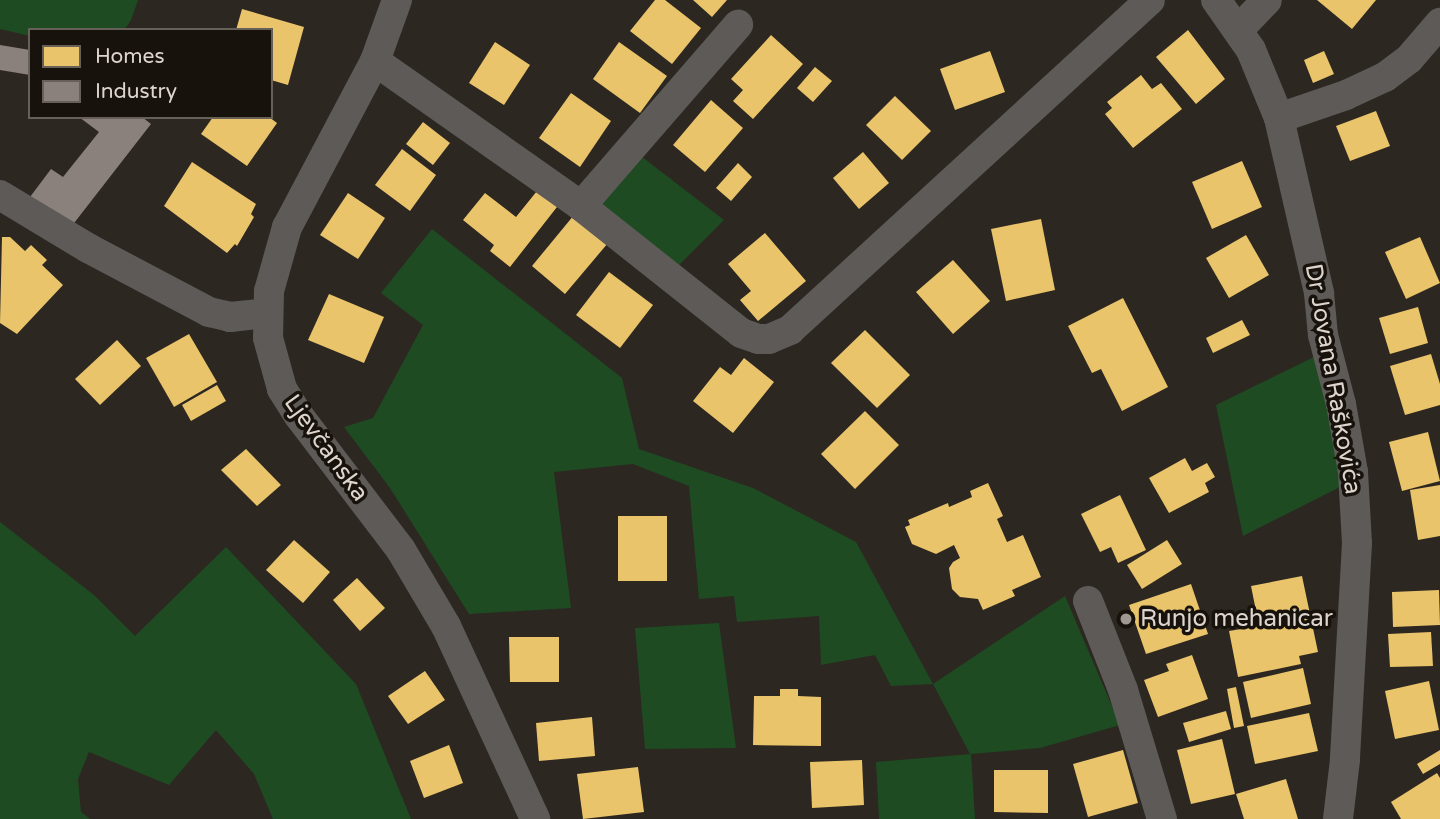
<!DOCTYPE html>
<html>
<head>
<meta charset="utf-8">
<style>
  body { margin:0 }
  #map { position:relative; width:1440px; height:819px; overflow:hidden; background:#2d2721; font-family:"Varela Round",sans-serif }
  div>[style] { position:absolute }
  [style*='--x'] { left:calc(var(--x)*1px); top:calc(var(--y)*1px); width:calc(var(--w)*1px); rotate:calc(var(--a)*1deg) }
  .green>* { inset:0; background:#1e4b22 }
  .homes>* { inset:0; background:#e9c46a }
  .industry>* { inset:0; background:#8a817c }
  .minor>* { height:30px; margin:-15px; padding:0 15px; transform-origin:15px; border-radius:15px; background:#5d5a57 }
  .dots>* { width:19px; height:19px; translate:-50% -50%; box-sizing:border-box; border:4px solid #17120c; border-radius:50% }
  span { translate:-50% -50%; white-space:nowrap; text-align:center; line-height:1.15; -webkit-text-stroke:7px #17120c; paint-order:stroke }
  .street-label { font-size:24px; color:#ddd5cd }
  .poi-label { font-size:24px; color:#ddd5cd }
  .left { translate:0 -50%; text-align:left }
  .legend { position:absolute; left:28px; top:28px; width:245px; height:91px; box-sizing:border-box; background:#17120c; border:2px solid #666059; margin:0; padding:9px 12px; list-style:none; font-size:21px; color:#ddd5cd }
  .legend li { display:flex; align-items:center; gap:14px; height:35px }
  .legend b { width:35px; border:2px solid #666059 }
</style>
</head>
<body>
<div id="map">
  <div class="green">
    <div style="clip-path:polygon(0 0,138px 0,131px 20px,124px 30px,30px 30px,30px 36px,0 29px)"></div>
    <div style="clip-path:polygon(637px 153px,724px 220px,677px 267px,598px 208px)"></div>
    <div style="clip-path:polygon(432px 229px,622px 378px,639px 449px,753px 488px,856px 542px,933px 684px,1065px 596px,1120px 725px,1040px 748px,971px 754px,975px 819px,879px 819px,876px 762px,970px 754px,933px 684px,891px 686px,875px 655px,821px 665px,819px 616px,737px 622px,734px 596px,699px 599px,689px 486px,633px 464px,554px 472px,571px 608px,469px 614px,390px 488px,344px 427px,373px 418px,423px 325px,381px 293px)"></div>
    <div style="clip-path:polygon(1318px 355px,1344px 485px,1243px 536px,1216px 405px)"></div>
    <div style="clip-path:polygon(0 522px,94px 595px,135px 636px,226px 547px,356px 684px,411px 819px,273px 819px,254px 774px,216px 730px,169px 785px,89px 752px,78px 779px,81px 812px,90px 819px,0 819px)"></div>
    <div style="clip-path:polygon(719px 623px,736px 748px,645px 749px,635px 628px)"></div>
  </div>
  <div class="homes">
    <div style="clip-path:polygon(655px 0,665px 0,701px 28px,672px 64px,630px 31px)"></div>
    <div style="clip-path:polygon(693px 0,727px 0,712px 17px)"></div>
    <div style="clip-path:polygon(1317px 0,1376px 0,1352px 29px)"></div>
    <div style="clip-path:polygon(242px 9px,304px 27px,288px 85px,271px 80px,271px 30px,236px 30px)"></div>
    <div style="clip-path:polygon(1188px 30px,1225px 79px,1196px 104px,1156px 57px)"></div>
    <div style="clip-path:polygon(771px 35px,803px 64px,753px 119px,733px 101px,743px 90px,731px 79px)"></div>
    <div style="clip-path:polygon(495px 42px,530px 65px,504px 105px,469px 83px)"></div>
    <div style="clip-path:polygon(619px 42px,667px 76px,640px 113px,593px 79px)"></div>
    <div style="clip-path:polygon(990px 51px,1005px 92px,955px 110px,940px 69px)"></div>
    <div style="clip-path:polygon(1324px 51px,1334px 74px,1313px 83px,1304px 60px)"></div>
    <div style="clip-path:polygon(815px 67px,832px 81px,813px 102px,797px 88px)"></div>
    <div style="clip-path:polygon(1141px 75px,1152px 89px,1161px 83px,1182px 109px,1133px 148px,1105px 114px,1112px 108px,1107px 102px)"></div>
    <div style="clip-path:polygon(571px 93px,611px 121px,580px 167px,539px 138px)"></div>
    <div style="clip-path:polygon(895px 96px,931px 131px,902px 160px,866px 125px)"></div>
    <div style="clip-path:polygon(711px 100px,743px 128px,705px 172px,673px 145px)"></div>
    <div style="clip-path:polygon(1376px 111px,1390px 146px,1350px 161px,1336px 126px)"></div>
    <div style="clip-path:polygon(213px 117px,269px 117px,277px 123px,247px 166px,201px 134px)"></div>
    <div style="clip-path:polygon(423px 122px,450px 143px,433px 165px,406px 144px)"></div>
    <div style="clip-path:polygon(402px 149px,436px 175px,410px 211px,375px 185px)"></div>
    <div style="clip-path:polygon(863px 152px,889px 183px,859px 209px,833px 178px)"></div>
    <div style="clip-path:polygon(1242px 161px,1262px 207px,1212px 229px,1192px 182px)"></div>
    <div style="clip-path:polygon(192px 162px,256px 204px,251px 214px,254px 217px,237px 246px,235px 244px,227px 253px,164px 206px)"></div>
    <div style="clip-path:polygon(738px 163px,752px 177px,731px 201px,716px 188px)"></div>
    <div style="clip-path:polygon(537px 191px,557px 207px,510px 267px,490px 251px,494px 245px,463px 220px,485px 193px,516px 217px)"></div>
    <div style="clip-path:polygon(348px 193px,385px 218px,358px 259px,320px 235px)"></div>
    <div style="clip-path:polygon(574px 215px,608px 243px,565px 294px,532px 266px)"></div>
    <div style="clip-path:polygon(1041px 219px,1055px 290px,1006px 301px,991px 229px)"></div>
    <div style="clip-path:polygon(765px 233px,806px 281px,758px 321px,740px 300px,751px 291px,728px 264px)"></div>
    <div style="clip-path:polygon(1246px 235px,1269px 275px,1229px 298px,1206px 258px)"></div>
    <div style="clip-path:polygon(2px 237px,10px 237px,25px 251px,31px 245px,47px 260px,42px 265px,63px 285px,17px 334px,0 323px)"></div>
    <div style="clip-path:polygon(1420px 237px,1440px 283px,1406px 299px,1385px 252px)"></div>
    <div style="clip-path:polygon(953px 260px,990px 301px,953px 334px,916px 292px)"></div>
    <div style="clip-path:polygon(609px 272px,653px 305px,620px 348px,576px 315px)"></div>
    <div style="clip-path:polygon(329px 294px,384px 317px,364px 363px,308px 340px)"></div>
    <div style="clip-path:polygon(1123px 298px,1168px 387px,1122px 411px,1101px 369px,1092px 373px,1068px 326px)"></div>
    <div style="clip-path:polygon(1418px 307px,1428px 343px,1390px 354px,1379px 318px)"></div>
    <div style="clip-path:polygon(1242px 320px,1250px 335px,1213px 353px,1206px 338px)"></div>
    <div style="clip-path:polygon(865px 330px,910px 375px,877px 408px,831px 363px)"></div>
    <div style="clip-path:polygon(189px 334px,217px 382px,174px 407px,146px 358px)"></div>
    <div style="clip-path:polygon(117px 340px,141px 366px,100px 405px,75px 379px)"></div>
    <div style="clip-path:polygon(1431px 354px,1440px 384px,1440px 405px,1405px 415px,1390px 366px)"></div>
    <div style="clip-path:polygon(744px 358px,774px 382px,733px 433px,693px 401px,720px 367px,731px 375px)"></div>
    <div style="clip-path:polygon(217px 385px,226px 401px,191px 421px,182px 405px)"></div>
    <div style="clip-path:polygon(865px 411px,899px 445px,855px 489px,821px 454px)"></div>
    <div style="clip-path:polygon(1428px 432px,1440px 481px,1402px 491px,1389px 442px)"></div>
    <div style="clip-path:polygon(246px 449px,281px 485px,257px 506px,221px 470px)"></div>
    <div style="clip-path:polygon(1185px 458px,1192px 471px,1207px 463px,1215px 477px,1205px 483px,1209px 492px,1169px 513px,1149px 478px)"></div>
    <div style="clip-path:polygon(988px 483px,1003px 516px,997px 519px,1007px 542px,1023px 535px,1041px 577px,1012px 590px,1015px 596px,983px 610px,978px 599px,960px 597px,952px 589px,949px 568px,953px 562px,960px 558px,954px 545px,936px 554px,912px 544px,905px 527px,910px 525px,908px 520px,948px 503px,949px 507px,972px 497px,970px 491px)"></div>
    <div style="clip-path:polygon(1440px 485px,1440px 536px,1418px 540px,1410px 490px)"></div>
    <div style="clip-path:polygon(1120px 495px,1146px 550px,1118px 563px,1111px 547px,1100px 552px,1081px 514px)"></div>
    <div style="clip-path:polygon(618px 516px,667px 516px,667px 581px,618px 581px)"></div>
    <div style="clip-path:polygon(294px 540px,330px 572px,303px 603px,266px 570px)"></div>
    <div style="clip-path:polygon(1167px 540px,1182px 564px,1142px 589px,1127px 565px)"></div>
    <div style="clip-path:polygon(1302px 576px,1318px 652px,1299px 656px,1301px 664px,1238px 677px,1229px 631px,1259px 626px,1251px 586px)"></div>
    <div style="clip-path:polygon(357px 578px,385px 608px,360px 631px,333px 600px)"></div>
    <div style="clip-path:polygon(1191px 584px,1208px 634px,1146px 654px,1129px 605px)"></div>
    <div style="clip-path:polygon(1439px 590px,1440px 625px,1393px 627px,1392px 592px)"></div>
    <div style="clip-path:polygon(1431px 632px,1433px 666px,1390px 667px,1388px 634px)"></div>
    <div style="clip-path:polygon(509px 637px,559px 637px,559px 682px,510px 682px)"></div>
    <div style="clip-path:polygon(1192px 655px,1208px 699px,1158px 717px,1144px 680px,1169px 671px,1166px 664px)"></div>
    <div style="clip-path:polygon(1303px 668px,1311px 704px,1251px 718px,1243px 682px)"></div>
    <div style="clip-path:polygon(425px 671px,445px 700px,408px 724px,388px 696px)"></div>
    <div style="clip-path:polygon(1429px 681px,1439px 730px,1395px 739px,1385px 691px)"></div>
    <div style="clip-path:polygon(1236px 687px,1244px 726px,1234px 728px,1227px 689px)"></div>
    <div style="clip-path:polygon(780px 689px,798px 689px,798px 696px,821px 697px,821px 746px,753px 745px,754px 696px,780px 696px)"></div>
    <div style="clip-path:polygon(1226px 711px,1231px 729px,1189px 742px,1183px 723px)"></div>
    <div style="clip-path:polygon(1309px 713px,1318px 751px,1255px 764px,1247px 726px)"></div>
    <div style="clip-path:polygon(592px 717px,595px 756px,539px 761px,536px 723px)"></div>
    <div style="clip-path:polygon(1222px 739px,1235px 794px,1191px 804px,1177px 750px)"></div>
    <div style="clip-path:polygon(449px 745px,463px 783px,424px 798px,410px 761px)"></div>
    <div style="clip-path:polygon(1123px 750px,1138px 803px,1088px 817px,1073px 764px)"></div>
    <div style="clip-path:polygon(1440px 750px,1440px 764px,1423px 774px,1417px 764px)"></div>
    <div style="clip-path:polygon(862px 760px,864px 805px,812px 808px,810px 762px)"></div>
    <div style="clip-path:polygon(638px 767px,644px 812px,583px 819px,577px 774px)"></div>
    <div style="clip-path:polygon(994px 770px,1048px 770px,1048px 813px,994px 812px)"></div>
    <div style="clip-path:polygon(1437px 773px,1440px 778px,1440px 819px,1401px 819px,1391px 802px)"></div>
    <div style="clip-path:polygon(1286px 779px,1298px 819px,1244px 819px,1236px 794px)"></div>
  </div>
  <div class="industry">
    <div style="clip-path:polygon(0 45px,30px 50px,30px 75px,0 70px)"></div>
    <div style="clip-path:polygon(79px 117px,142px 117px,151px 124px,71px 227px,30px 197px,51px 169px,63px 177px,99px 132px)"></div>
  </div>
  <div class="minor">
    <div style="--x:397;--y:0;--w:65;--a:109.8"></div>
    <div style="--x:375;--y:61;--w:188;--a:117.9"></div>
    <div style="--x:287;--y:227;--w:66;--a:105.7"></div>
    <div style="--x:269;--y:291;--w:47;--a:91.2"></div>
    <div style="--x:268;--y:338;--w:53;--a:74.6"></div>
    <div style="--x:282;--y:389;--w:32;--a:58"></div>
    <div style="--x:299;--y:416;--w:168;--a:52.7"></div>
    <div style="--x:401;--y:550;--w:88;--a:59.4"></div>
    <div style="--x:446;--y:626;--w:213;--a:65.2"></div>
    <div style="--x:1216;--y:0;--w:61;--a:55"></div>
    <div style="--x:1251;--y:50;--w:74;--a:67.6"></div>
    <div style="--x:1279;--y:118;--w:180;--a:77.1"></div>
    <div style="--x:1319;--y:293;--w:42;--a:84.6"></div>
    <div style="--x:1323;--y:335;--w:71;--a:75.4"></div>
    <div style="--x:1341;--y:404;--w:69;--a:80"></div>
    <div style="--x:1353;--y:472;--w:71;--a:86.8"></div>
    <div style="--x:1357;--y:543;--w:217;--a:93.2"></div>
    <div style="--x:1345;--y:760;--w:59;--a:96.8"></div>
    <div style="--x:1239;--y:29;--w:40;--a:-46"></div>
    <div style="--x:375;--y:61;--w:252;--a:35.1"></div>
    <div style="--x:581;--y:206;--w:204;--a:38.4"></div>
    <div style="--x:741;--y:333;--w:18;--a:19"></div>
    <div style="--x:758;--y:339;--w:11;--a:0"></div>
    <div style="--x:769;--y:339;--w:23;--a:-23"></div>
    <div style="--x:790;--y:330;--w:488;--a:-42.5"></div>
    <div style="--x:1279;--y:118;--w:71;--a:-18.9"></div>
    <div style="--x:1346;--y:95;--w:43;--a:-24.8"></div>
    <div style="--x:1385;--y:77;--w:30;--a:-37"></div>
    <div style="--x:1409;--y:59;--w:48;--a:-49.3"></div>
    <div style="--x:0;--y:195;--w:103;--a:31.1"></div>
    <div style="--x:88;--y:248;--w:137;--a:27.9"></div>
    <div style="--x:209;--y:312;--w:22;--a:13"></div>
    <div style="--x:230;--y:317;--w:37;--a:-6"></div>
    <div style="--x:581;--y:206;--w:240;--a:-49.1"></div>
    <div style="--x:1088;--y:601;--w:96;--a:68.5"></div>
    <div style="--x:1123;--y:690;--w:135;--a:73.2"></div>
  </div>
  <div class="dots">
    <div style="left:1126px;top:619px;background:#9f9891"></div>
  </div>
  <div class="street-label">
    <span style="left:1333px;top:379px;rotate:80deg">Dr Jovana Raškovića</span>
    <span style="left:326px;top:448px;rotate:54deg">Ljevčanska</span>
  </div>
  <div class="poi-label">
    <span class="left" style="left:1140px;top:619px">Runjo mehanicar</span>
  </div>
  <ul class="legend">
  <li><b style="height:19px;background:#e9c46a"></b>Homes</li>
  <li><b style="height:19px;background:#8a817c"></b>Industry</li>
  </ul>
</div>
</body>
</html>
